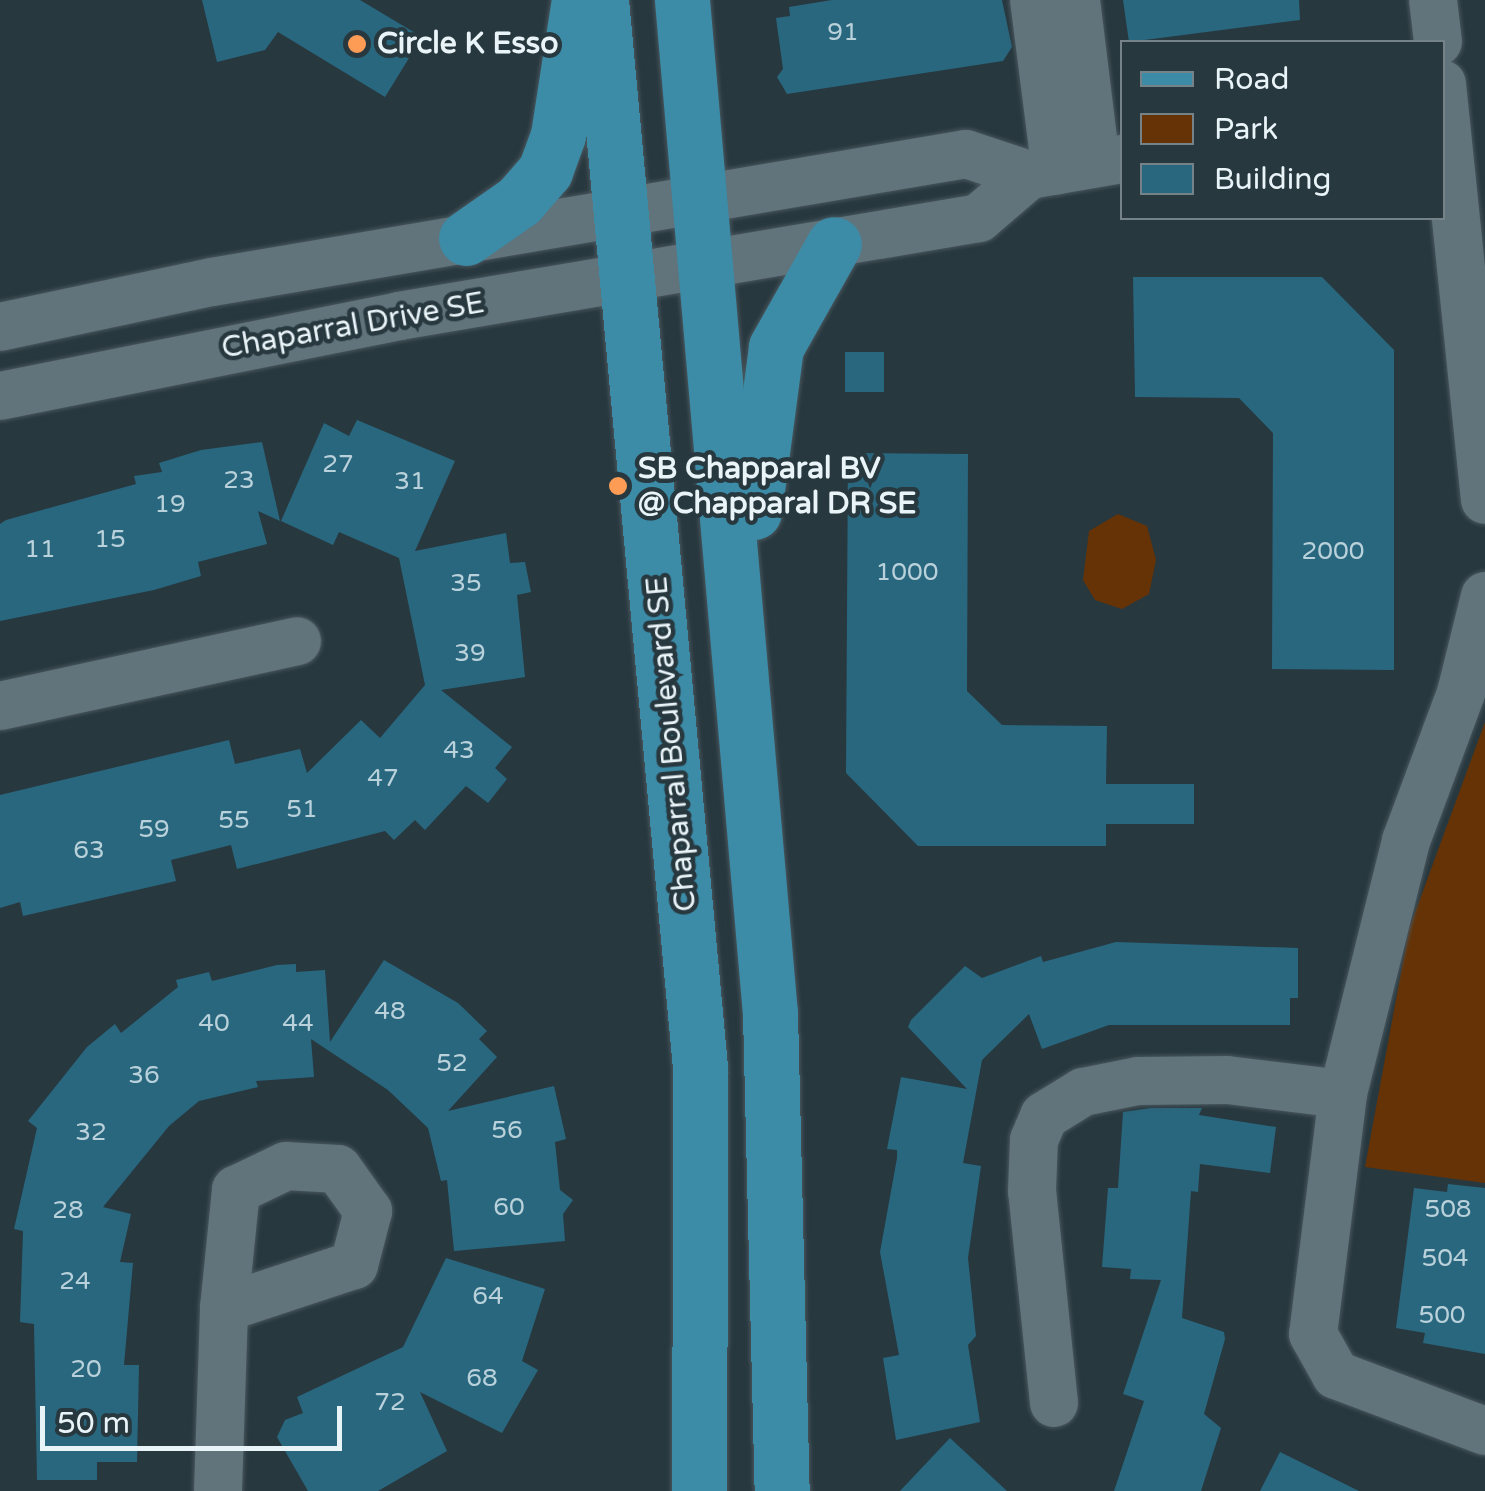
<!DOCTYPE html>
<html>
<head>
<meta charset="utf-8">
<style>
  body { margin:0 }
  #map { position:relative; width:1485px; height:1491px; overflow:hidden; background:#28383f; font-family:"Varela Round",sans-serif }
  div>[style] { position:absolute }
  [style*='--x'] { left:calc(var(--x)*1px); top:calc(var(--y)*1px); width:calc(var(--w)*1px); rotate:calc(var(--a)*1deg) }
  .green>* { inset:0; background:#663306 }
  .building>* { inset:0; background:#29677f }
  .roads { filter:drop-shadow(0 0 2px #48565d) drop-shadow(0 0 2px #48565d) }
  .minor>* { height:48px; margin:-24px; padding:0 24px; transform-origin:24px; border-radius:24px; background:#61737b }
  .major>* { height:55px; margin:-27.5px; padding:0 27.5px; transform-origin:27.5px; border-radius:27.5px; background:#3c8ba7 }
  .dots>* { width:28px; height:28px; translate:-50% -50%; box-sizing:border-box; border:5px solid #28383f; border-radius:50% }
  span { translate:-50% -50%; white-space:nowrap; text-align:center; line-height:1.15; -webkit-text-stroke:9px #28383f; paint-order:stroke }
  .number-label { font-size:25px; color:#b9d1da }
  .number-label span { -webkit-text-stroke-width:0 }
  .poi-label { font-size:30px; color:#e9f4f8; font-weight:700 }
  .left { translate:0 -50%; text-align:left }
  .street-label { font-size:30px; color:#e9f4f8 }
  .legend { position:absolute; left:1120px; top:40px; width:325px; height:180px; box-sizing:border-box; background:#28383f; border:2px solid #758389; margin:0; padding:12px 18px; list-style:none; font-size:30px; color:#e9f4f8 }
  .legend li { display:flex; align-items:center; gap:20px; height:50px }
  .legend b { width:50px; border:2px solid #758389 }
  .scale { position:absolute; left:40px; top:1406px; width:302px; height:45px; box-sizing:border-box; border:5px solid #e9f4f8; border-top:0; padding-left:12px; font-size:30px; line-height:35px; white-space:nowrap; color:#e9f4f8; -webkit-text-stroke:8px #28383f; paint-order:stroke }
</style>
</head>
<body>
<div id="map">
  <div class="green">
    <div style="clip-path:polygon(1118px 514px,1147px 526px,1156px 560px,1149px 594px,1122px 609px,1095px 600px,1083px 580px,1089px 531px)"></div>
    <div style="clip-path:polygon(1485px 722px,1485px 1183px,1365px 1167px,1409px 929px)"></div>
  </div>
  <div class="building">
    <div style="clip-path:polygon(202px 0,360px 0,422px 37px,385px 97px,278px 32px,265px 50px,217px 62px)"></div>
    <div style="clip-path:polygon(832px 0,1002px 0,1012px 47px,1003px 61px,787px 94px,777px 77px,783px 69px,776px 18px,790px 16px,789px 7px)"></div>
    <div style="clip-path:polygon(1123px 0,1299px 0,1300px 20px,1129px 42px)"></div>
    <div style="clip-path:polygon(1133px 277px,1322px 277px,1394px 350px,1394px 670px,1272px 669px,1273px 433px,1239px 398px,1135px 397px)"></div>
    <div style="clip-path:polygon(845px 352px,884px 352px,884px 392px,845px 392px)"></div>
    <div style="clip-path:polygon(357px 420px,455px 461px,415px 551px,506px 533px,510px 563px,525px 562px,531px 592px,517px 595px,525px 677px,441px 690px,512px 747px,495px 768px,507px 779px,488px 803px,466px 786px,425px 830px,415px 820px,394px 840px,385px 831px,237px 869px,231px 845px,171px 860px,176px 881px,23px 916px,20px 902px,0 908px,0 795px,229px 740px,235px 764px,300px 749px,307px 773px,361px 720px,380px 738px,425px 685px,399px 558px,339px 532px,333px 545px,281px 521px,324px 423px,349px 436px)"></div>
    <div style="clip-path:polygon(262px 442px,280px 521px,258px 511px,267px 544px,198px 562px,201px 576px,154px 590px,0 621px,0 524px,6px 520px,136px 484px,134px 476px,162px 472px,159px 463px,201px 450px)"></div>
    <div style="clip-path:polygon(848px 453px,968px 454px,967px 691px,1002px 725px,1107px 726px,1106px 784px,1194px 784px,1194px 824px,1106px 824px,1106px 846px,918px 846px,846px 773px)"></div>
    <div style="clip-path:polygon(1116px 942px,1298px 948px,1298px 998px,1290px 998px,1290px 1025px,1109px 1025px,1042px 1049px,1029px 1014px,982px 1060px,963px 1163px,981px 1166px,968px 1258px,976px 1336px,968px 1345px,980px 1422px,896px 1440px,883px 1358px,899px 1355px,880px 1252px,897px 1158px,897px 1150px,887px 1149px,901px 1077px,967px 1089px,908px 1027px,911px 1020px,965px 966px,982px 978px,1041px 956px,1043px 962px)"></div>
    <div style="clip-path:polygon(384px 960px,458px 1003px,487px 1031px,479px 1039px,497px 1057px,448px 1111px,554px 1086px,566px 1139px,555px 1142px,560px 1190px,573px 1200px,563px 1214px,565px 1241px,454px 1251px,447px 1180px,441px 1181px,428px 1128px,388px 1090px,311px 1039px,314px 1077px,256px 1081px,258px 1087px,199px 1101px,169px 1126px,103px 1207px,131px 1214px,120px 1262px,133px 1263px,124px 1365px,139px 1365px,137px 1462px,97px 1462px,97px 1480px,37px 1480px,34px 1324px,20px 1322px,23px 1231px,14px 1229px,37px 1128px,28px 1121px,87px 1047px,115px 1024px,121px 1033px,178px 987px,176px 980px,209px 972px,212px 981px,277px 965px,296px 964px,296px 972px,325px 970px,330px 1042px)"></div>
    <div style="clip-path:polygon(1151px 1108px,1202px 1108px,1199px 1115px,1276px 1127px,1270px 1173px,1200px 1164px,1198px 1192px,1191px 1191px,1182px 1318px,1224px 1332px,1225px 1339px,1204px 1414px,1221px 1428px,1201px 1491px,1114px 1491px,1144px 1401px,1123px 1394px,1161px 1280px,1130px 1279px,1131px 1269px,1102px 1267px,1108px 1188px,1118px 1188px,1123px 1112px)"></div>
    <div style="clip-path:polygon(1448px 1184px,1485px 1188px,1485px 1354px,1423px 1343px,1425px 1333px,1396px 1328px,1414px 1188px,1447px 1192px)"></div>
    <div style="clip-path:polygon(446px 1258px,545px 1289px,522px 1361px,538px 1370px,502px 1433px,420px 1392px,447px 1451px,378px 1491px,308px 1491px,277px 1437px,285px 1420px,303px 1413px,297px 1397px,403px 1347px)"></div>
    <div style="clip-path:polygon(950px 1438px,1007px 1491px,900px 1491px)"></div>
    <div style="clip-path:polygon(1280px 1452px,1359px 1491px,1260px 1491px)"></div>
  </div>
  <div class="roads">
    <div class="minor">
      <div style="--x:1034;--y:0;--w:172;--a:82.7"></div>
      <div style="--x:1076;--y:0;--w:164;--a:83"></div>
      <div style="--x:1433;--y:0;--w:42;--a:83.2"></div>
      <div style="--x:1442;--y:84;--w:418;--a:84.1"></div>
      <div style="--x:0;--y:327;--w:217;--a:-12"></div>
      <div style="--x:212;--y:282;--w:765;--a:-9.63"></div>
      <div style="--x:966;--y:154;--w:66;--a:18.4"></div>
      <div style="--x:1029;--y:175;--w:94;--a:-9.8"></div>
      <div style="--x:0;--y:396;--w:407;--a:-11.3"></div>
      <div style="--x:399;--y:316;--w:588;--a:-9.59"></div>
      <div style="--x:979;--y:218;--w:66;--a:-40.7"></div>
      <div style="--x:1485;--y:596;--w:100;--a:103.9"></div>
      <div style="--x:1461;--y:693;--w:158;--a:110.4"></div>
      <div style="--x:1406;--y:841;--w:261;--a:104"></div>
      <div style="--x:1343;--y:1094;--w:242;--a:97.1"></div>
      <div style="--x:1313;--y:1334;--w:47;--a:60.7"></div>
      <div style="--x:1336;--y:1375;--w:159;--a:20.6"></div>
      <div style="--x:0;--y:706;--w:304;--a:-12.3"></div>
      <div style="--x:1054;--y:1403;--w:213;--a:-95.9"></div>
      <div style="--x:1032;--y:1191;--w:51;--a:-87.8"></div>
      <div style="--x:1034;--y:1140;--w:26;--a:-67"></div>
      <div style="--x:1044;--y:1116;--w:46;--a:-31.6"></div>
      <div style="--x:1083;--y:1092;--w:56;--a:-11.3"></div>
      <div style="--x:1138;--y:1081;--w:89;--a:-0.6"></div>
      <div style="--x:1227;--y:1080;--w:117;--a:6.9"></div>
      <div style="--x:218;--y:1491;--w:183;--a:-88.1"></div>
      <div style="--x:224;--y:1308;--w:119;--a:-84.2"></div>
      <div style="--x:236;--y:1190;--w:55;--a:-25.6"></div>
      <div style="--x:286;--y:1166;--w:52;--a:3.3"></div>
      <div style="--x:338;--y:1169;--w:52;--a:54.5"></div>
      <div style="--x:368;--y:1211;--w:56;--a:104.5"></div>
      <div style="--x:354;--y:1265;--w:137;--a:161.7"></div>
    </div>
    <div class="major">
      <div style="--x:601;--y:0;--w:1073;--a:84.7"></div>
      <div style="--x:700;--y:1068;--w:423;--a:90.1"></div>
      <div style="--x:682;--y:0;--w:1017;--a:85.04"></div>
      <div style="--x:770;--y:1013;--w:478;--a:88.6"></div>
      <div style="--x:466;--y:238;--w:65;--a:-34.9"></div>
      <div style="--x:519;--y:201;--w:40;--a:-49"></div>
      <div style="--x:545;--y:171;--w:38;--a:-70"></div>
      <div style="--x:558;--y:135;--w:137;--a:-81.2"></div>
      <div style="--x:754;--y:512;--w:166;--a:-82.4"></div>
      <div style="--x:776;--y:347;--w:118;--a:-60.6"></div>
    </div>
  </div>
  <div class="dots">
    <div style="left:357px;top:44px;background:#fd9c55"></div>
    <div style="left:618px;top:486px;background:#fd9c55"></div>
  </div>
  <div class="number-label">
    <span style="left:843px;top:32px">91</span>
    <span style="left:338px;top:464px">27</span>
    <span style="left:239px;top:480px">23</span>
    <span style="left:410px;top:481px">31</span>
    <span style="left:170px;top:504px">19</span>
    <span style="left:110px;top:539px">15</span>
    <span style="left:40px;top:549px">11</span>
    <span style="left:1333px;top:551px">2000</span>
    <span style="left:907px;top:572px">1000</span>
    <span style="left:466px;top:583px">35</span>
    <span style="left:470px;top:653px">39</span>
    <span style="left:459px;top:750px">43</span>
    <span style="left:383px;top:778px">47</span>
    <span style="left:302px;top:809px">51</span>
    <span style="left:234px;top:820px">55</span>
    <span style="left:154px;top:829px">59</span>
    <span style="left:89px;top:850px">63</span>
    <span style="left:390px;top:1011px">48</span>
    <span style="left:214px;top:1023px">40</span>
    <span style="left:298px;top:1023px">44</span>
    <span style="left:452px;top:1063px">52</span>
    <span style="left:144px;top:1075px">36</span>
    <span style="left:507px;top:1130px">56</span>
    <span style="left:91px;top:1132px">32</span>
    <span style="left:509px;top:1207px">60</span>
    <span style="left:1448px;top:1209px">508</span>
    <span style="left:68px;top:1210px">28</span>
    <span style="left:1445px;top:1258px">504</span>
    <span style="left:75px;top:1281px">24</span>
    <span style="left:488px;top:1296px">64</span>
    <span style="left:1442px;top:1315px">500</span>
    <span style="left:86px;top:1369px">20</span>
    <span style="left:482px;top:1378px">68</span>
    <span style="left:390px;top:1402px">72</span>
  </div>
  <div class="poi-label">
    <span class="left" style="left:377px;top:44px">Circle K Esso</span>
    <span class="left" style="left:638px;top:486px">SB Chapparal BV<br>@ Chapparal DR SE</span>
  </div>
  <div class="street-label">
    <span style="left:353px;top:326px;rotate:-10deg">Chaparral Drive SE</span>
    <span style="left:672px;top:744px;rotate:-95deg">Chaparral Boulevard SE</span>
  </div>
  <ul class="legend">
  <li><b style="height:12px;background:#3c8ba7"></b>Road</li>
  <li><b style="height:28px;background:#663306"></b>Park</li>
  <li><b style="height:28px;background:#29677f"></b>Building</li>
  </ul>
  <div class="scale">50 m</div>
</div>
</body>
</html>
